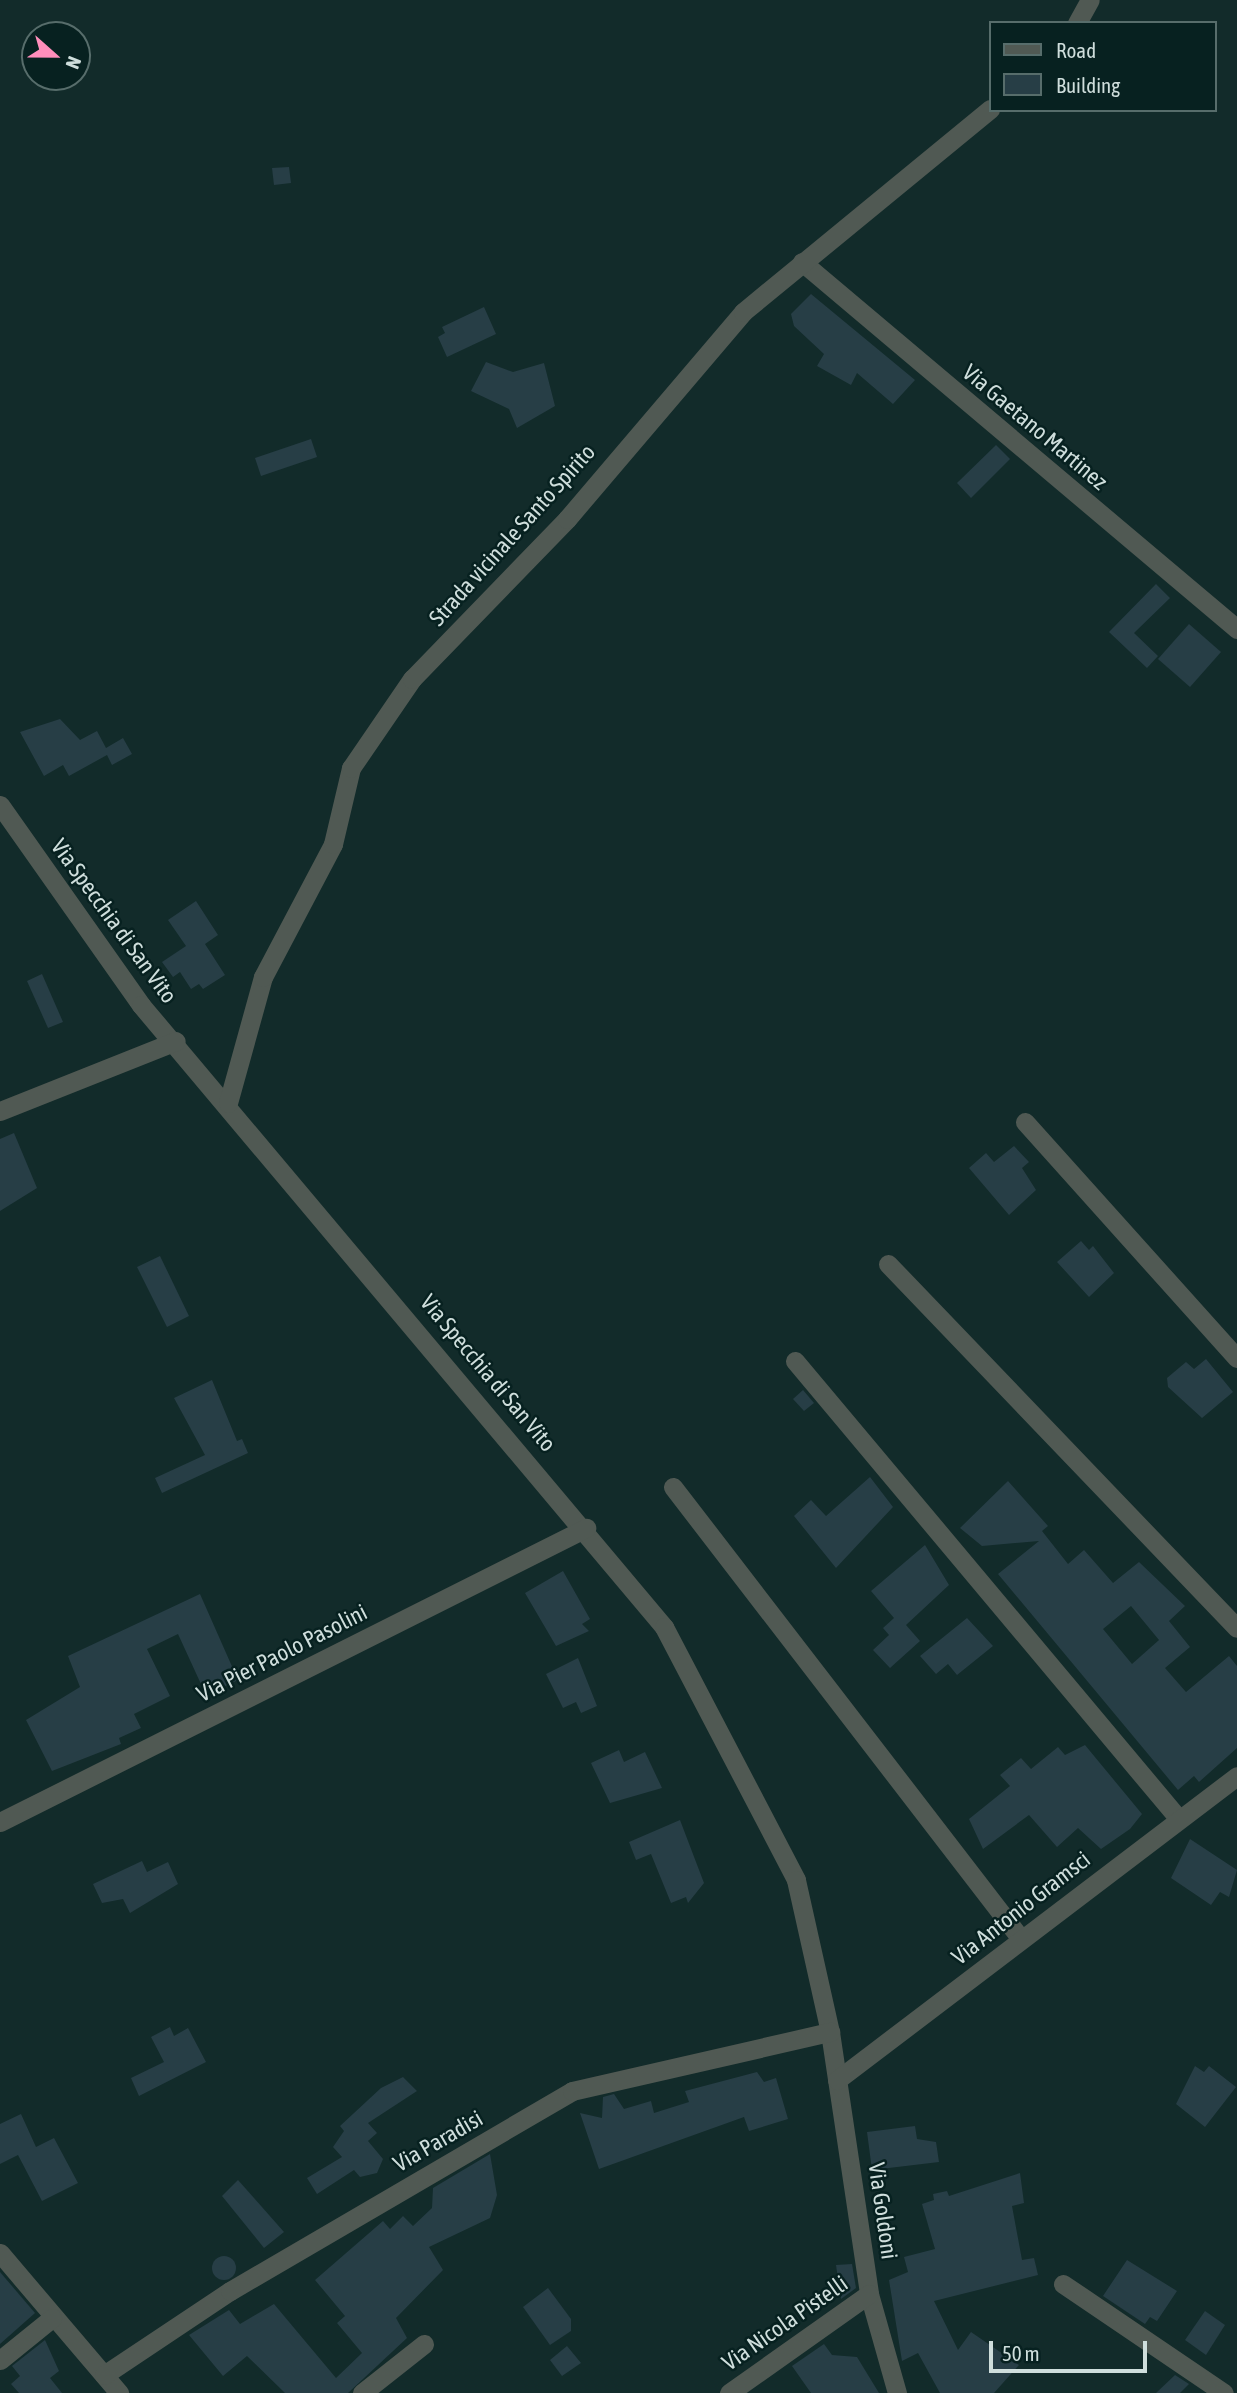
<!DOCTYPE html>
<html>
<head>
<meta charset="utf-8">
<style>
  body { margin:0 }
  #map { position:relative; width:1237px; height:2393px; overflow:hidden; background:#122b2a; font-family:"Asap Condensed",sans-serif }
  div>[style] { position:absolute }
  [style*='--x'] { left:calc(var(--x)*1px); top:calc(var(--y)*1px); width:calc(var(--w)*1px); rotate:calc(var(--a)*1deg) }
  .building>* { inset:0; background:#273e46 }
  .round { border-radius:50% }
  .minor>* { height:19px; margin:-9.5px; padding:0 9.5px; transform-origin:9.5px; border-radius:9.5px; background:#505953 }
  span { translate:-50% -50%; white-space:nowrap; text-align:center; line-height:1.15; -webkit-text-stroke:5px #072120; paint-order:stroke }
  .street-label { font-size:23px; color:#cfdedc }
  .legend { position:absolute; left:989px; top:21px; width:228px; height:91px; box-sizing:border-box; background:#072120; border:2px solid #576d6b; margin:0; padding:9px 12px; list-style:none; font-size:21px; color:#cfdedc }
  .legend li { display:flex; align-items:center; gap:14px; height:35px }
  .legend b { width:35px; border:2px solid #576d6b }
  .north { position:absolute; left:21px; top:21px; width:70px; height:70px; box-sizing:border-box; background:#072120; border:2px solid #576d6b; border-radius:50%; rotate:111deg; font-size:19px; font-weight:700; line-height:28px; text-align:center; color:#cfdedc }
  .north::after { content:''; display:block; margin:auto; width:24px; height:32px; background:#ff8ebb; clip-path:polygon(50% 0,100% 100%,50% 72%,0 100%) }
  .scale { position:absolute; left:989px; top:2341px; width:158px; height:32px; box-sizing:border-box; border:4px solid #cfdedc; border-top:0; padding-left:9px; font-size:21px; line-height:24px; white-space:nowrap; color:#cfdedc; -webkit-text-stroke:5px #072120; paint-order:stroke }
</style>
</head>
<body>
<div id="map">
  <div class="building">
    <div style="clip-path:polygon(289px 167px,291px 183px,274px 185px,272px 168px)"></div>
    <div style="clip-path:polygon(811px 294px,915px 380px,893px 404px,857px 373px,851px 385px,817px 366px,824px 354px,794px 326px,791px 314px)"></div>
    <div style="clip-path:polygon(484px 307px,496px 334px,447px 357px,438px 337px,445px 333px,442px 327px)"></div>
    <div style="clip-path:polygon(486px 362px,513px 372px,544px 363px,555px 406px,517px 428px,509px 409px,471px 391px)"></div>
    <div style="clip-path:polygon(311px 439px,317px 457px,261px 476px,255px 458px)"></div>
    <div style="clip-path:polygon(996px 445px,1010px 459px,971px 498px,957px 483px)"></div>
    <div style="clip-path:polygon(1156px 584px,1170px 598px,1134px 633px,1158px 656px,1147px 668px,1109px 632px)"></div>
    <div style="clip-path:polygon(1189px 624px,1221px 652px,1190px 687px,1158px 659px)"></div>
    <div style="clip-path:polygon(60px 719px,80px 740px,97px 731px,106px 748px,123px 738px,132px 754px,112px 765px,107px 755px,69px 776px,63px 765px,44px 776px,20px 732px)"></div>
    <div style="clip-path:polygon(196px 901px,218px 935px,205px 944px,225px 975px,203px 989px,199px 984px,191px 989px,180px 972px,173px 977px,162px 962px,186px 946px,168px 920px)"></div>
    <div style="clip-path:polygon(42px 974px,63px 1022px,48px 1028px,27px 981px)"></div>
    <div style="clip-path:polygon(14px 1133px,37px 1188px,0 1211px,0 1139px)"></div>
    <div style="clip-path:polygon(1014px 1146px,1029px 1162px,1022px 1168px,1036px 1190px,1009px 1215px,969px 1168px,986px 1153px,994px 1162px)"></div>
    <div style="clip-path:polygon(1081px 1241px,1089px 1250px,1093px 1246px,1114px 1273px,1089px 1297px,1057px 1262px)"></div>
    <div style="clip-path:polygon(160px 1256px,189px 1316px,167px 1327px,137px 1267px)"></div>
    <div style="clip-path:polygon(1206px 1359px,1233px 1392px,1202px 1418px,1168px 1387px,1167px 1378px,1186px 1362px,1194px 1369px)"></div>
    <div style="clip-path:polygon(212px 1380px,237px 1441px,242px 1439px,248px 1453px,162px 1493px,155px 1478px,205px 1455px,174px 1398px)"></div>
    <div style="clip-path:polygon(803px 1390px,814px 1403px,804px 1411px,793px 1399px)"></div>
    <div style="clip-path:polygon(870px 1477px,893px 1507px,836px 1568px,794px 1516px,811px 1500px,826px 1516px)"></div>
    <div style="clip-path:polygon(evenodd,1008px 1481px,1048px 1526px,1042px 1531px,1068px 1564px,1084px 1550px,1113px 1583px,1139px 1562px,1185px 1606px,1169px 1621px,1190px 1647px,1165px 1668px,1186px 1692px,1229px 1656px,1237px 1666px,1237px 1748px,1199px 1782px,1194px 1776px,1178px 1790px,998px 1574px,1039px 1541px,982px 1546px,960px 1528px,1008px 1481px,1131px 1606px,1159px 1640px,1132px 1664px,1103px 1629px,1131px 1606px)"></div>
    <div style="clip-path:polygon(925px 1545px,949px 1585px,906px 1625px,920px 1641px,890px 1668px,873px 1650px,889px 1635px,883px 1628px,894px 1618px,871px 1591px)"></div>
    <div style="clip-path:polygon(563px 1571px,590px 1619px,582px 1624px,589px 1631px,556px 1646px,525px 1593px)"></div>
    <div style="clip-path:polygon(200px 1594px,238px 1680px,206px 1695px,178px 1634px,147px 1649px,170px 1696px,134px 1714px,141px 1728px,119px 1738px,121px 1744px,52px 1771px,26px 1720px,80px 1687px,68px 1656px)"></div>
    <div style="clip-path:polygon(967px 1618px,993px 1646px,957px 1675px,948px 1664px,936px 1674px,920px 1656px)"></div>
    <div style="clip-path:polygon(578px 1658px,597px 1706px,581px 1713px,576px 1702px,563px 1708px,546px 1674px)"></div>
    <div style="clip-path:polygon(1085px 1745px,1142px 1814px,1130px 1829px,1101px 1849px,1078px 1828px,1057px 1847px,1029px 1815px,983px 1849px,969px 1819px,1010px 1786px,1000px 1775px,1021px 1758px,1031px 1769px,1058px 1747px,1065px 1755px)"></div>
    <div style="clip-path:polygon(619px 1750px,624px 1762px,645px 1752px,662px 1788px,610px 1803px,591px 1763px)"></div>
    <div style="clip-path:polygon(680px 1820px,704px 1883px,688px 1903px,686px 1897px,671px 1903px,651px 1854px,636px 1860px,629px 1842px)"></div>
    <div style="clip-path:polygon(1190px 1839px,1237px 1870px,1229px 1897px,1220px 1892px,1211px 1905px,1171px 1878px)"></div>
    <div style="clip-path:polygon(142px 1861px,147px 1872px,168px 1862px,178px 1884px,130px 1913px,123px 1899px,102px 1903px,93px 1884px)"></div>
    <div style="clip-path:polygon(170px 2027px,174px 2036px,188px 2028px,206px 2062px,139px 2096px,131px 2078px,164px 2062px,151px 2037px)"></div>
    <div style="clip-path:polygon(1195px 2066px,1204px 2072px,1209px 2066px,1236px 2087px,1205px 2127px,1176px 2104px)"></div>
    <div style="clip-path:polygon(757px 2072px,764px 2082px,776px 2078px,788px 2119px,749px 2131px,744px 2117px,599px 2169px,580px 2113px,602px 2118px,603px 2097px,614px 2094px,624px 2109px,651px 2101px,654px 2113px,689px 2102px,685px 2091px)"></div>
    <div style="clip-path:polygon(403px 2077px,417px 2091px,368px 2123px,377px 2133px,368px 2141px,383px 2159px,377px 2173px,360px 2177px,354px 2170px,317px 2194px,307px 2178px,342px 2157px,333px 2147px,344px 2131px,340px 2126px,381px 2088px)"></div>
    <div style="clip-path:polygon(21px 2114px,36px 2147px,54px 2138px,78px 2183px,42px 2201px,18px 2155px,0 2164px,0 2124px)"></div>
    <div style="clip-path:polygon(915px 2126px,917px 2139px,936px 2142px,939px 2162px,872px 2170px,867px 2132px)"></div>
    <div style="clip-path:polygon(490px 2154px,497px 2195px,490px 2218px,429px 2247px,443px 2270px,396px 2318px,407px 2338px,348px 2393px,285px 2393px,247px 2356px,223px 2376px,189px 2335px,229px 2310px,240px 2324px,274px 2304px,336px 2378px,362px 2353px,337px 2323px,345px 2316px,315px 2280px,383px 2221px,390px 2229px,403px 2216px,413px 2226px,432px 2208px,433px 2188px)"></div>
    <div style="clip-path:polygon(1020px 2173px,1024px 2203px,1012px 2206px,1022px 2260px,1034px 2258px,1038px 2275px,934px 2301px,958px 2350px,971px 2332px,1019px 2365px,994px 2393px,940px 2393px,918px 2353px,902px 2361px,889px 2280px,908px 2272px,904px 2257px,935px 2249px,922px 2204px,934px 2200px,933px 2194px,947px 2191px,949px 2196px)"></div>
    <div style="clip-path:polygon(238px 2180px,284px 2232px,264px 2248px,222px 2196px)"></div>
    <div class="round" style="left:212px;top:2256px;width:24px;height:24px"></div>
    <div style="clip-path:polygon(1127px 2260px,1177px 2291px,1157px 2321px,1150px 2317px,1145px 2324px,1103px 2296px)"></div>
    <div style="clip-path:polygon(852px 2264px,856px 2288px,841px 2299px,836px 2265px)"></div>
    <div style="clip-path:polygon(0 2272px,35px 2313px,0 2344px)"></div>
    <div style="clip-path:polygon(548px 2288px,571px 2319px,571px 2331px,550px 2345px,523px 2307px)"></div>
    <div style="clip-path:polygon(1205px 2311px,1225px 2325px,1206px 2355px,1185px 2340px)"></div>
    <div style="clip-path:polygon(45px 2340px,59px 2371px,50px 2378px,62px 2393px,19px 2393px,11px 2384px,20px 2376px,12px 2366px)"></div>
    <div style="clip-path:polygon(824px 2344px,832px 2355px,857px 2357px,879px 2393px,811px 2393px,792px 2366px)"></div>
    <div style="clip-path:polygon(567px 2346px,581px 2363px,562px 2376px,550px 2360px)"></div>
    <div style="clip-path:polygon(1175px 2375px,1189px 2384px,1180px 2393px,1156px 2393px)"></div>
  </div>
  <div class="minor">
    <div style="--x:1077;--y:23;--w:26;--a:-61"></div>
    <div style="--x:802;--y:262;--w:569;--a:40.15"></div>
    <div style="--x:0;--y:805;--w:245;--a:54.8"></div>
    <div style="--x:141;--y:1005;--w:813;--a:49.94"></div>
    <div style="--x:664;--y:1627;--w:285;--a:62.4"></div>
    <div style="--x:796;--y:1880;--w:156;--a:77.4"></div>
    <div style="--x:830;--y:2032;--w:265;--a:81.5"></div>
    <div style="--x:869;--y:2294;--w:103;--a:74.2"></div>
    <div style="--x:228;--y:1103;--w:131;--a:-74.5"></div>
    <div style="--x:263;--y:977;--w:150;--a:-62.2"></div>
    <div style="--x:333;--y:844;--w:78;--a:-76.7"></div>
    <div style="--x:351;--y:768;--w:108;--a:-55.6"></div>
    <div style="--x:412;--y:679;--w:223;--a:-45.9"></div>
    <div style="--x:567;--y:519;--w:272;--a:-49.6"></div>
    <div style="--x:743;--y:312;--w:320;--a:-39.4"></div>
    <div style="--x:0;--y:1111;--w:189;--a:-21.7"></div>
    <div style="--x:1025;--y:1122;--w:317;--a:48.1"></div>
    <div style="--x:888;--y:1264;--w:504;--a:46.21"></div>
    <div style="--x:795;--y:1361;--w:596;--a:50.03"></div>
    <div style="--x:673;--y:1487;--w:570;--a:52.41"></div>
    <div style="--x:0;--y:1822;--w:656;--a:-26.64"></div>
    <div style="--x:837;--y:2080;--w:502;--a:-37.23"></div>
    <div style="--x:0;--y:2253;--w:184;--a:49.6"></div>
    <div style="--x:1063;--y:2284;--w:194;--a:34.1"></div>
    <div style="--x:0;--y:2360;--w:67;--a:-38.9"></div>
    <div style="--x:104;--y:2375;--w:151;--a:-33.7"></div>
    <div style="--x:230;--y:2291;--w:396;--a:-30.3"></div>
    <div style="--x:572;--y:2091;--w:265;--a:-12.9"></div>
    <div style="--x:362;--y:2393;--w:79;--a:-38.3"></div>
    <div style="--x:729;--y:2393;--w:171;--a:-35.3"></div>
  </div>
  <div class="street-label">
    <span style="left:1035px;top:427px;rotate:40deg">Via Gaetano Martinez</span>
    <span style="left:512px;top:535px;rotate:-48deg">Strada vicinale Santo Spirito</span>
    <span style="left:114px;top:921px;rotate:54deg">Via Specchia di San Vito</span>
    <span style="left:488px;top:1373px;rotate:50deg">Via Specchia di San Vito</span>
    <span style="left:282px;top:1653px;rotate:-27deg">Via Pier Paolo Pasolini</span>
    <span style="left:1021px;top:1908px;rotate:-38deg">Via Antonio Gramsci</span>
    <span style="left:438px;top:2141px;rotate:-30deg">Via Paradisi</span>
    <span style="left:883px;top:2211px;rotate:82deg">Via Goldoni</span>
    <span style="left:785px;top:2323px;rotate:-35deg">Via Nicola Pistelli</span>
  </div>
  <ul class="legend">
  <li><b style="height:9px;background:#505953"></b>Road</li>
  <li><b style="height:19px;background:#273e46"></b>Building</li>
  </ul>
  <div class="north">N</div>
  <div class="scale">50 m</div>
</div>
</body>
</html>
